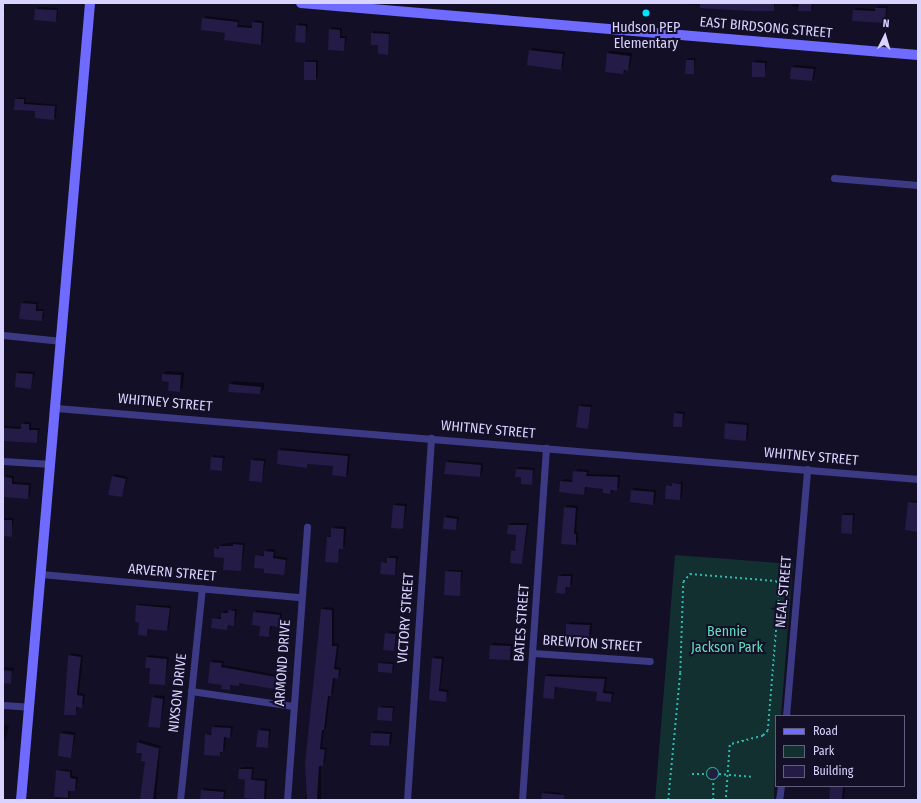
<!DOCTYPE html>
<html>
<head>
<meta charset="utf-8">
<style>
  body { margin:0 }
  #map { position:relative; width:921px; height:803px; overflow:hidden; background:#130f26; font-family:"Fira Sans Condensed",sans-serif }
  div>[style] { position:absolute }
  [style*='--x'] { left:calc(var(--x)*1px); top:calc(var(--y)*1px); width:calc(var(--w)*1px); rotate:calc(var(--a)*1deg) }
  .green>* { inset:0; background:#12302f }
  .shadow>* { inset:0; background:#0007 }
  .building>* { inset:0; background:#241b47 }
  .path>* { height:1.5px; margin-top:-0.75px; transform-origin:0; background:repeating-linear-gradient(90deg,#2fb8b0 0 2px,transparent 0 5px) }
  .path>.ring { margin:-0.75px; padding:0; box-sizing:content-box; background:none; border:1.5px solid #2fb8b0; border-radius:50% }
  .street>* { height:7px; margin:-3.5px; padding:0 3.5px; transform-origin:3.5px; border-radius:3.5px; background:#3d3a85 }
  .secondary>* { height:10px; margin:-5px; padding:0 5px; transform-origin:5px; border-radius:5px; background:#6f6bff }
  .dots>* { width:11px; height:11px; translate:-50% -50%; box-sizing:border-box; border:2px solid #130f26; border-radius:50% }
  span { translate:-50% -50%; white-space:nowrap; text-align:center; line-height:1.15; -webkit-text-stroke:4px #130f26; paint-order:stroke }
  .poi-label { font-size:14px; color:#d9d4ff }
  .street-label { font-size:14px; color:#d9d4ff }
  .park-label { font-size:14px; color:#5fe0c0 }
  .frame { position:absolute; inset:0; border:4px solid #d9d4ff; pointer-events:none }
  .legend { position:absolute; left:775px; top:715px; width:130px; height:72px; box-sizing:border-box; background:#130f26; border:1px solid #625e7d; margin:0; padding:5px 7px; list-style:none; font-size:12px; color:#d9d4ff }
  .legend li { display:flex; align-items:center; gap:8px; height:20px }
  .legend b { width:20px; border:1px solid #625e7d }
  .north { position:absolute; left:865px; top:16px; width:40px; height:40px; -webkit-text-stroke:3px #130f26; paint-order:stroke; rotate:5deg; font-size:11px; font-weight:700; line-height:16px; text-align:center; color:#d9d4ff }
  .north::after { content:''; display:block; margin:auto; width:14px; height:18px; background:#d9d4ff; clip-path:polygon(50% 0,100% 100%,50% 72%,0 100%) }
</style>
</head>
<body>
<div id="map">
  <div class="green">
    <div style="clip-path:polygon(675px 555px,793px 564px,781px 716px,776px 716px,774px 800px,655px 800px)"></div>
  </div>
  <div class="shadow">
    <div style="clip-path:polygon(664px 3px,776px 3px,773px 10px)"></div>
    <div style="clip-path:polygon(792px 3px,814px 3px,813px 8px,811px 10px,792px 6px)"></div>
    <div style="clip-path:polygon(878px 6px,888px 6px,885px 22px,854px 10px,857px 8px,876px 9px)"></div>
    <div style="clip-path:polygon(3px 7px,5px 8px,3px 22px)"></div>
    <div style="clip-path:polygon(38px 7px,58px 8px,58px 18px,55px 21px,35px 19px)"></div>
    <div style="clip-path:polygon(206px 16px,239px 20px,239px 25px,253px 26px,255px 20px,264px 21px,263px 41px,261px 44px,203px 19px)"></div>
    <div style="clip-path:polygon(299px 23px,308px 24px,304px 42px,297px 25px)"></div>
    <div style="clip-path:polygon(332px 27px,342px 28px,341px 36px,347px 36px,344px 50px,330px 29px)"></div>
    <div style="clip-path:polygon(374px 31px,390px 32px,387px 54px,372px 34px)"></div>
    <div style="clip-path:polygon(532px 48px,565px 52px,563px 66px,561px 68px,530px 51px)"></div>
    <div style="clip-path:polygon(610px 51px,632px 53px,630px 67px,623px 73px,608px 53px)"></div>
    <div style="clip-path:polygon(689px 58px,696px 58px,693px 73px,686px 60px)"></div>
    <div style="clip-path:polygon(307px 60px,318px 60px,318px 77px,315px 79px,305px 62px)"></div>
    <div style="clip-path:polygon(756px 60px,767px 61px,764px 76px,753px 63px)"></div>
    <div style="clip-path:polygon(795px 65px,816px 67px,814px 78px,812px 80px,792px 67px)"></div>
    <div style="clip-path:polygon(18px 97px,26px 98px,25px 102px,57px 105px,56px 117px,54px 119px,36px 110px,15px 109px)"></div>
    <div style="clip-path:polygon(24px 301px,38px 302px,38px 309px,44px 309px,44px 318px,41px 320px,22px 304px)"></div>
    <div style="clip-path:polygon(20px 371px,35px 372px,31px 388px,17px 373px)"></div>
    <div style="clip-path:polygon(167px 371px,184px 372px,183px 387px,180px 391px,163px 374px)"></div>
    <div style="clip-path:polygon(234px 381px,264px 383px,264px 389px,260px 393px,230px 384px)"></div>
    <div style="clip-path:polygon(582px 404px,592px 405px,588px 428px,580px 406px)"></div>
    <div style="clip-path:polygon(677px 411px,685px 412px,682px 426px,675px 414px)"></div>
    <div style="clip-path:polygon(729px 421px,749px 423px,748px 438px,746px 440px,726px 424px)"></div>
    <div style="clip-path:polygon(25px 422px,31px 422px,31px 428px,40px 428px,37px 442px,3px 439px,3px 426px,22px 427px)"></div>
    <div style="clip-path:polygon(281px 448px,350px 454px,348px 474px,346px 476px,334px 465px,310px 463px,307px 467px,279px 450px)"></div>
    <div style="clip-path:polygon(214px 455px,225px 456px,222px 470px,212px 458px)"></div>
    <div style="clip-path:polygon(254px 458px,266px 459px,262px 481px,252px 461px)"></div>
    <div style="clip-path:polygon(449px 460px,483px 463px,482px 474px,480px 476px,447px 462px)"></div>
    <div style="clip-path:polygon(519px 467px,535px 468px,531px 484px,517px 469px)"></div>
    <div style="clip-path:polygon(577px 469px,589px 470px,588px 474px,620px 475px,619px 487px,610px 493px,604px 488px,587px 487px,584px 494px,561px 481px,564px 479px,573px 480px)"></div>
    <div style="clip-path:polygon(115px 474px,128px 477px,122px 496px,113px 476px)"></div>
    <div style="clip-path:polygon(7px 475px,14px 476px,14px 482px,31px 483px,30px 495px,28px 498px,3px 497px,3px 482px)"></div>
    <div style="clip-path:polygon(683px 482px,682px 496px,680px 499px,667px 486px)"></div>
    <div style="clip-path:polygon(634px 488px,656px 490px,655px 502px,653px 504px,632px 490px)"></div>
    <div style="clip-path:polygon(911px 501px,918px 501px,918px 531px,909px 503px)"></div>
    <div style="clip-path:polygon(396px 503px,407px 504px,403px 528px,394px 506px)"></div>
    <div style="clip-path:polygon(567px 505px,578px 506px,576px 532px,578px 532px,578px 541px,576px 544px,565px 508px)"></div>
    <div style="clip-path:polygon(845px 513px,855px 513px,852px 533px,843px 515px)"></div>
    <div style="clip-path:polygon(447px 515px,459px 517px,456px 529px,445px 517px)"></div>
    <div style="clip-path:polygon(3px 518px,14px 518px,11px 536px,3px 535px)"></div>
    <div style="clip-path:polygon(511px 523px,529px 523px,522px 563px,512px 551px,516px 549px,517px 534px,509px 525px)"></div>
    <div style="clip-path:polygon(335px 526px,346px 527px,345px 546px,340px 548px,337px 562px,328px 537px,332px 535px)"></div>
    <div style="clip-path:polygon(236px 542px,245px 543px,241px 570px,215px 549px,223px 544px)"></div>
    <div style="clip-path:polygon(267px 549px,275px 549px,275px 556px,287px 558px,284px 574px,265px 568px,256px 556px,265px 554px)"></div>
    <div style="clip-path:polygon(390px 556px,398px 556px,395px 574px,382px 563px,388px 561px)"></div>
    <div style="clip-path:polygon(448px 570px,463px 570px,459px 595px,446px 572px)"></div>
    <div style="clip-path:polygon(561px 574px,573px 574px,572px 584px,568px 586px,565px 593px,557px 592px)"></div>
    <div style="clip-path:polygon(139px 604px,171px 606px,169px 628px,167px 630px,150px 628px,147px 635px,140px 622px,137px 606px)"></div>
    <div style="clip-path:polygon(324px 607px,334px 608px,334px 643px,339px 644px,336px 667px,341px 668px,340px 675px,335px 678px,333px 693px,330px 695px,326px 727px,324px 730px,322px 747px,327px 748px,325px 762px,321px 765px,321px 800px,304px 800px,307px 793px,322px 609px)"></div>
    <div style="clip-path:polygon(237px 609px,235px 622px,230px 624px,227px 629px,213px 618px,222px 617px,224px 611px)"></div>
    <div style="clip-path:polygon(257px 610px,282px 613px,281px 624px,272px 626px,269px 636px,254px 613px)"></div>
    <div style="clip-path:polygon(570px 622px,592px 623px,591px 634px,589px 636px,567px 634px)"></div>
    <div style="clip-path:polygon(389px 631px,398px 632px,394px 650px,385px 649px)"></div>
    <div style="clip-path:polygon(493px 643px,513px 644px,512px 657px,510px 659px,491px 645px)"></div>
    <div style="clip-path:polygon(71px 653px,83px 655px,79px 693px,85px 694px,84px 704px,78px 706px,75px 714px,69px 656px)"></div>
    <div style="clip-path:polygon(149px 655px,169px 657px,165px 684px,151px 667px,147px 657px)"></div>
    <div style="clip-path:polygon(435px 656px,444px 657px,440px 689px,449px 690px,445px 701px,430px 699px,433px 658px)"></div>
    <div style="clip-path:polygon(213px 660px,224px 661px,223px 665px,277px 675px,276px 686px,274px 688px,241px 682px,232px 684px,229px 689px,211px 663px)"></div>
    <div style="clip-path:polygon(382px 662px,394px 662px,394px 670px,392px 672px,379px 664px)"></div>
    <div style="clip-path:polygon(3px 667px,14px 668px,10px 683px,3px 682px)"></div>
    <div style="clip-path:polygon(548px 674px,607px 677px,605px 691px,614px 692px,613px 699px,610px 701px,598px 691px,557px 686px,554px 698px,546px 676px)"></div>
    <div style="clip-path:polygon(155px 695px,165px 696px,160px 727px,153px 698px)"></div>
    <div style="clip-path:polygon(382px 706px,395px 706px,392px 720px,379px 708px)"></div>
    <div style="clip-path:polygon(3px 725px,9px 726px,5px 741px,3px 741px)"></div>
    <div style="clip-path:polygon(215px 725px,233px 726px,232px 735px,226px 737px,225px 749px,219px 755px,206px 734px,212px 733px)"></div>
    <div style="clip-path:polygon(261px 728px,271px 729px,268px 747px,259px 731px)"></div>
    <div style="clip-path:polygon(64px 731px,76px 732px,71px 757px,61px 733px)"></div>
    <div style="clip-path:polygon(374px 731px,392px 732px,391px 743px,389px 745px,372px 734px)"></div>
    <div style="clip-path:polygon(140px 740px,161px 746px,161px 748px,138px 742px)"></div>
    <div style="clip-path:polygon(138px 742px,160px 750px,156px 800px,141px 800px,146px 760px)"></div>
    <div style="clip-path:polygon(242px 767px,254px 767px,252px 778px,267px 779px,266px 800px,251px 800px,246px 780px,240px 769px)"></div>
    <div style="clip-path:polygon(60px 769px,72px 770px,72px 776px,78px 777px,77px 788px,70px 790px,69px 800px,55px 800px)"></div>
    <div style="clip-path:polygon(831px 786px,845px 786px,844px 800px,828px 800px)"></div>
    <div style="clip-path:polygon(204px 788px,226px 790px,224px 800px,201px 800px)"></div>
    <div style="clip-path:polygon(545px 791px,561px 793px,560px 800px,542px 800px)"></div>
  </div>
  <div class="building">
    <div style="clip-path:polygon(700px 3px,774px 3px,774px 11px,750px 11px,700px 8px)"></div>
    <div style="clip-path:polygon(799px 3px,812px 3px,811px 11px,798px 11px)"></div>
    <div style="clip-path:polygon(875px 8px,886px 8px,885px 23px,852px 21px,853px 10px,875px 11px)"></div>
    <div style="clip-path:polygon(35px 9px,57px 10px,56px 22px,34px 20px)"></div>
    <div style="clip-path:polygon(202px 18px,238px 22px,237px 27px,252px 28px,252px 22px,262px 23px,261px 45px,224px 40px,225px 33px,201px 30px)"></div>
    <div style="clip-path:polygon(296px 25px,306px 26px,305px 43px,295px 42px)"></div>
    <div style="clip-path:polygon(329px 29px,340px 30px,340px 38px,345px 38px,344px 51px,328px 50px)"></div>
    <div style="clip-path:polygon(371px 33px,389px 34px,388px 55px,378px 54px,378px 45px,371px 45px)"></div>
    <div style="clip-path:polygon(529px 50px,563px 54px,561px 70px,527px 65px)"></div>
    <div style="clip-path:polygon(607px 53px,630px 56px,628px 71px,624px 70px,623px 74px,605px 72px)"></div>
    <div style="clip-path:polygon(686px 60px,694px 60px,694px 74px,685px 74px)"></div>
    <div style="clip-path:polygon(304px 62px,316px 62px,316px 80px,304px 80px)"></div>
    <div style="clip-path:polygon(752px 62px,765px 63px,765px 77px,752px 77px)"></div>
    <div style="clip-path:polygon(791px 67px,814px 69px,812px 81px,790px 79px)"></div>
    <div style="clip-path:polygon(15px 99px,24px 99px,24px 104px,55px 106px,54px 120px,35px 118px,35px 111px,14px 110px)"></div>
    <div style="clip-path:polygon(21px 303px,36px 304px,36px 311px,43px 311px,42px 321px,19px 319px)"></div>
    <div style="clip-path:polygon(16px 373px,33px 374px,31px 389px,15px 387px)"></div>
    <div style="clip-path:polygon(162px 374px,181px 375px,180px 392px,168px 391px,169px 382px,162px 381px)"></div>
    <div style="clip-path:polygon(229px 384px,261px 387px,260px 394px,228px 392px)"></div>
    <div style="clip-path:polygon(579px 406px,591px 407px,588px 429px,576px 427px)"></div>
    <div style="clip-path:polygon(674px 413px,683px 414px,682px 427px,673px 427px)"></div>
    <div style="clip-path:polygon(725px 423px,747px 425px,746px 441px,724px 439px)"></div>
    <div style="clip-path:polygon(21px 424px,29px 424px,29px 430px,38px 430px,37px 443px,3px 441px,3px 428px,21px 429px)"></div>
    <div style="clip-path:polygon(278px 450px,348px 456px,346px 477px,332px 475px,333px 466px,308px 464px,307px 468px,277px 464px)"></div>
    <div style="clip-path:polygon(211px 457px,223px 458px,222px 471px,210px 470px)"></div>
    <div style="clip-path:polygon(251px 460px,264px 461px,262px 482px,249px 481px)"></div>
    <div style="clip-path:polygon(446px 462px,481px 465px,480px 477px,444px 474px)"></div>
    <div style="clip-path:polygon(516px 469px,533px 470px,532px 485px,521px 484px,521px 477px,515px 477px)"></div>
    <div style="clip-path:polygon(573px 471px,587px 472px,586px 476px,618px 477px,617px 491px,611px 490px,610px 494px,603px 493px,603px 489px,585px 487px,584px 495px,559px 492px,560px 481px,572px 482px)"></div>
    <div style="clip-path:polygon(112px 476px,126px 479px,122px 497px,108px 495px)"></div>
    <div style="clip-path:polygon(4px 477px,12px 478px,12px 484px,29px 485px,28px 499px,3px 497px)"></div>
    <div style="clip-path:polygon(672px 483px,681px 484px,680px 500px,665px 499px,666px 485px,672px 486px)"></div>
    <div style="clip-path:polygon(631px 490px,654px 492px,653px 505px,630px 502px)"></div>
    <div style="clip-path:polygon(908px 502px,918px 503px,918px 532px,905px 530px)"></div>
    <div style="clip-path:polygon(393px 505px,405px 506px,403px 529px,391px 528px)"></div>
    <div style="clip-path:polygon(564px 507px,576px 508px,574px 534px,576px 534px,576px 545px,561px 544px)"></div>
    <div style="clip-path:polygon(842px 515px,853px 515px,852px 534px,841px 533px)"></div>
    <div style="clip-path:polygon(444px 517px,457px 519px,456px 530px,443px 529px)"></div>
    <div style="clip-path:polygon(3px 520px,12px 520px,12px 537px,3px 536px)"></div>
    <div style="clip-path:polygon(508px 525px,527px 525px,522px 564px,510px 563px,511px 550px,515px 551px,516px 535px,507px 534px)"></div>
    <div style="clip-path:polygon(331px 528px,344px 529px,343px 549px,339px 549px,338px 563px,325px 562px,327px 537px,331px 537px)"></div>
    <div style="clip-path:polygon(233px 544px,243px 545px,241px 571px,223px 570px,224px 558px,214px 557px,214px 548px,219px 549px,219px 546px,233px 546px)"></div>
    <div style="clip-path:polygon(264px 551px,274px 552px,273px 558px,286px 560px,284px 575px,264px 573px,264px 569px,254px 568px,255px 555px,264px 556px)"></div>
    <div style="clip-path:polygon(387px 558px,396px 558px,395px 575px,380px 574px,381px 562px,387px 563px)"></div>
    <div style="clip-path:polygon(445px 571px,461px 572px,460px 596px,444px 595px)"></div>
    <div style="clip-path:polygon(558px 576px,571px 576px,570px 587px,566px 587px,565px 594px,556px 593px)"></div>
    <div style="clip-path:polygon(136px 605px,170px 608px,167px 631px,148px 629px,147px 636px,138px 635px,139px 623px,135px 622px)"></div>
    <div style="clip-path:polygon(321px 609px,332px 610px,332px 646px,337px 646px,334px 669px,339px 670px,338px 679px,333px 678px,331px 696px,328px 696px,324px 730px,322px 730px,320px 749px,325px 750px,323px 766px,319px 766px,317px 800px,307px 800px,305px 764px)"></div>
    <div style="clip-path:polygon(228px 610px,235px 611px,234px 626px,228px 625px,227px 630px,211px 628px,212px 618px,221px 619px,221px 613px,228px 613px)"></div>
    <div style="clip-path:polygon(253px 612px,280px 615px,279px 627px,270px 626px,269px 637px,259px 636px,260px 626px,252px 625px)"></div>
    <div style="clip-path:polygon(566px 624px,590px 625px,589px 637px,566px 635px)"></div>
    <div style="clip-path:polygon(385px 633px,396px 634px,394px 651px,383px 650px)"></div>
    <div style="clip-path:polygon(490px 645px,511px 646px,510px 660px,489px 659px)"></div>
    <div style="clip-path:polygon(68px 655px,81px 657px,77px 692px,77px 695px,83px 696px,82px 708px,76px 707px,76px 715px,64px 715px)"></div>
    <div style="clip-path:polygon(146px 657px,167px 659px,165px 685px,149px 684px,150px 668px,145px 668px)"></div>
    <div style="clip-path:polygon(432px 658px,442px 659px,439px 691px,447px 692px,446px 702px,429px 700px)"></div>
    <div style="clip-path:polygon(210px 662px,222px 663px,221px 667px,276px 677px,274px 689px,239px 683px,239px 686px,230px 685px,230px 690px,221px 689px,222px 685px,208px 683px)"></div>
    <div style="clip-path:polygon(378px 663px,393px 664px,392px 673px,378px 672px)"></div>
    <div style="clip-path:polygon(3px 670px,12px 671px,11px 684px,3px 683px)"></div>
    <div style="clip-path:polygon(545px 676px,605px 679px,603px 693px,612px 694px,611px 702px,596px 701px,597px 692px,555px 687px,554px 699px,543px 698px)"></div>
    <div style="clip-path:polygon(152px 697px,163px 699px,160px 728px,148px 727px)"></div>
    <div style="clip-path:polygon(378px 707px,393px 708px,392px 721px,377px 720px)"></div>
    <div style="clip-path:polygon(212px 727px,231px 728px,230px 738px,224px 737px,223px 752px,220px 752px,220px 756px,204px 755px,205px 734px,211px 735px)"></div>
    <div style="clip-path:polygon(258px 730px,269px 731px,268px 748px,256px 747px)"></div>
    <div style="clip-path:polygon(60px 733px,74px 735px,71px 758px,58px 756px)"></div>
    <div style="clip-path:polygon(371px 733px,390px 734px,389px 746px,370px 745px)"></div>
    <div style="clip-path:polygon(137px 742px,159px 749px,153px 800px,140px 800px,145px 761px,141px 761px,142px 753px,136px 753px)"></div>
    <div style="clip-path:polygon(239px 769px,252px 769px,251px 780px,238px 779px)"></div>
    <div style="clip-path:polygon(712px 769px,719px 771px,716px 779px,709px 777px)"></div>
    <div style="clip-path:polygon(56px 770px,70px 772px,70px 778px,76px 779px,75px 791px,68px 791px,68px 798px,54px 797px)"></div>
    <div style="clip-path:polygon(245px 779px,265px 781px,264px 800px,244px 798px)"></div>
    <div style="clip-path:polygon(830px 786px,843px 786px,842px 800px,829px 800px)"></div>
    <div style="clip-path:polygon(201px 790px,224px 792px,223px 800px,200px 800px)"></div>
    <div style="clip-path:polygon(542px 793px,564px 795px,564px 800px,541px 800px)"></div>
  </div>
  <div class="path">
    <div class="ring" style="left:707px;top:768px;width:10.5px;height:10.5px"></div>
    <div style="--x:692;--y:774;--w:15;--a:0"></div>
    <div style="--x:719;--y:774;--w:32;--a:5"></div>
    <div style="--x:668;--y:800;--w:128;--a:-84.6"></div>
    <div style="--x:680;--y:673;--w:91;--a:-88.1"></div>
    <div style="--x:683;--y:582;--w:11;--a:-49"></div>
    <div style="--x:690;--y:574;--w:86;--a:4.7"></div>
    <div style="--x:776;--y:581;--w:6;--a:45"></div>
    <div style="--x:780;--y:585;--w:146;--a:94.7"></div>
    <div style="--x:768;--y:731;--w:7;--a:135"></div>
    <div style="--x:763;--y:736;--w:34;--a:165"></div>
    <div style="--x:730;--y:745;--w:55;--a:94.2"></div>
    <div style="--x:713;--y:800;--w:20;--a:-90"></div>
  </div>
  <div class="street">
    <div style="--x:834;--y:178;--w:84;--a:4.8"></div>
    <div style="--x:3;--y:335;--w:59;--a:5.8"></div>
    <div style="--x:56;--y:408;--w:865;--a:4.71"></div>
    <div style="--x:3;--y:461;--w:48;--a:3.6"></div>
    <div style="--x:41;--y:574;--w:261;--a:5.1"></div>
    <div style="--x:533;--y:653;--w:117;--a:3.9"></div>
    <div style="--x:191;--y:691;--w:103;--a:8.4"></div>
    <div style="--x:3;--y:705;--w:26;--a:4"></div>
    <div style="--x:786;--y:716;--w:248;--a:-85.1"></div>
    <div style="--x:180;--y:800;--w:213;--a:-84.1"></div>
    <div style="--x:287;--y:800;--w:274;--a:-85.8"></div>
    <div style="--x:407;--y:800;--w:363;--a:-86.2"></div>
    <div style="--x:522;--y:800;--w:353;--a:-86.1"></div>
    <div style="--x:779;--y:800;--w:14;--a:-82"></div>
  </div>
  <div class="secondary">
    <div style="--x:301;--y:3;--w:619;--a:4.82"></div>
    <div style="--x:21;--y:800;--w:800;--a:-85.05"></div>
  </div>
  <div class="dots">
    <div style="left:646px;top:13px;background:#00e5ff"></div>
  </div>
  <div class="poi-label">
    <span style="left:646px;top:36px">Hudson PEP<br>Elementary</span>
  </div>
  <div class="street-label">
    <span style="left:766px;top:28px;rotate:5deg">EAST BIRDSONG STREET</span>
    <span style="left:165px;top:403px;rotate:5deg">WHITNEY STREET</span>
    <span style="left:488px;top:430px;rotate:5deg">WHITNEY STREET</span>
    <span style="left:811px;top:457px;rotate:5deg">WHITNEY STREET</span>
    <span style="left:172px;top:573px;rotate:5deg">ARVERN STREET</span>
    <span style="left:784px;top:592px;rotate:-85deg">NEAL STREET</span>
    <span style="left:406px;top:618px;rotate:-86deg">VICTORY STREET</span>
    <span style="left:522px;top:623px;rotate:-86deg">BATES STREET</span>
    <span style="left:592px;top:644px;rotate:4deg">BREWTON STREET</span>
    <span style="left:283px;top:663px;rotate:-86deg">ARMOND DRIVE</span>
    <span style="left:178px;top:693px;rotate:-84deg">NIXSON DRIVE</span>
  </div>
  <div class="park-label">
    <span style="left:727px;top:640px">Bennie<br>Jackson Park</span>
  </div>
  <div class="frame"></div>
  <ul class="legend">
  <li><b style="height:5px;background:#6f6bff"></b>Road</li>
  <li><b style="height:11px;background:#12302f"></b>Park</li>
  <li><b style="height:11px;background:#241b47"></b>Building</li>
  </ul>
  <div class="north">N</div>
</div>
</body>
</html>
